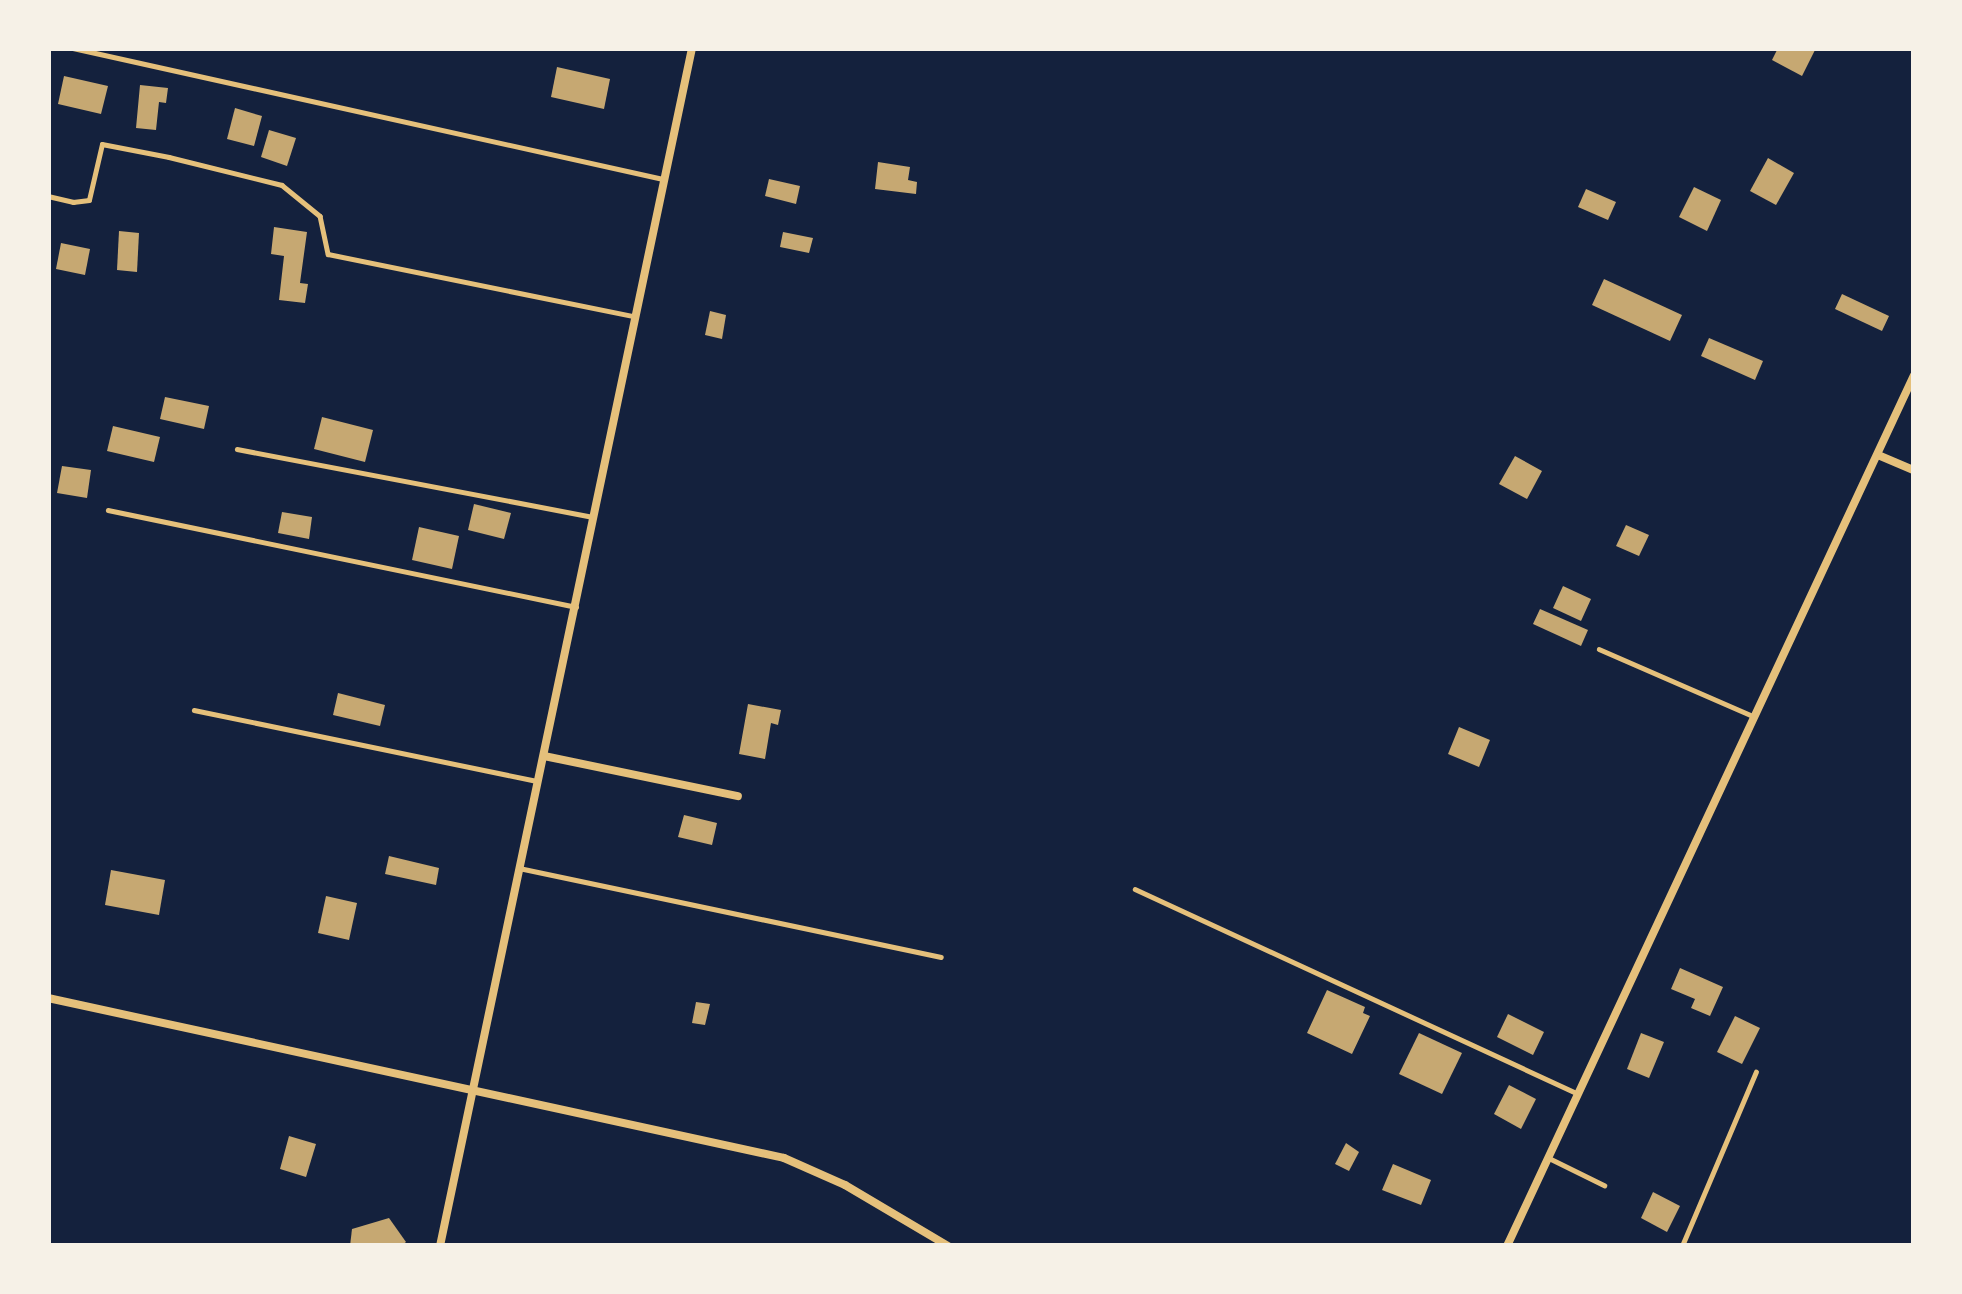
<!DOCTYPE html>
<html>
<head>
<meta charset="utf-8">
<style>
  body { margin:0 }
  #map { position:relative; width:1962px; height:1294px; overflow:hidden; background:#14213d; font-family:Raleway,sans-serif }
  div>[style] { position:absolute }
  [style*='--x'] { left:calc(var(--x)*1px); top:calc(var(--y)*1px); width:calc(var(--w)*1px); rotate:calc(var(--a)*1deg) }
  .building>* { inset:0; background:#c6a872 }
  .service>* { height:4.5px; margin:-2.25px; padding:0 2.25px; transform-origin:2.25px; border-radius:2.25px; background:#e5c07b }
  .minor>* { height:8px; margin:-4px; padding:0 4px; transform-origin:4px; border-radius:4px; background:#e5c07b }
  span { translate:-50% -50%; white-space:nowrap; text-align:center; line-height:1.15; -webkit-text-stroke:9px #f6f1e7; paint-order:stroke }
  .frame { position:absolute; inset:0; border:51px solid #f6f1e7; pointer-events:none }
</style>
</head>
<body>
<div id="map">
  <div class="building">
    <div style="clip-path:polygon(1778px 48px,1816px 48px,1802px 76px,1772px 60px)"></div>
    <div style="clip-path:polygon(557px 67px,610px 79px,604px 109px,551px 97px)"></div>
    <div style="clip-path:polygon(64px 76px,108px 86px,101px 114px,58px 104px)"></div>
    <div style="clip-path:polygon(140px 85px,168px 88px,166px 103px,159px 102px,156px 130px,136px 128px)"></div>
    <div style="clip-path:polygon(235px 108px,262px 116px,254px 146px,227px 139px)"></div>
    <div style="clip-path:polygon(269px 130px,296px 138px,287px 166px,261px 157px)"></div>
    <div style="clip-path:polygon(1768px 158px,1794px 173px,1776px 205px,1750px 191px)"></div>
    <div style="clip-path:polygon(878px 162px,910px 167px,908px 180px,917px 182px,916px 194px,875px 189px)"></div>
    <div style="clip-path:polygon(769px 179px,800px 186px,796px 204px,765px 196px)"></div>
    <div style="clip-path:polygon(1694px 187px,1721px 200px,1707px 231px,1679px 217px)"></div>
    <div style="clip-path:polygon(1586px 189px,1616px 202px,1608px 220px,1578px 207px)"></div>
    <div style="clip-path:polygon(274px 227px,307px 232px,300px 283px,308px 284px,305px 303px,279px 300px,284px 256px,271px 254px)"></div>
    <div style="clip-path:polygon(119px 231px,139px 233px,137px 272px,117px 270px)"></div>
    <div style="clip-path:polygon(783px 232px,813px 238px,809px 253px,780px 247px)"></div>
    <div style="clip-path:polygon(61px 243px,90px 249px,85px 275px,56px 269px)"></div>
    <div style="clip-path:polygon(1604px 279px,1682px 315px,1670px 341px,1592px 305px)"></div>
    <div style="clip-path:polygon(1842px 294px,1889px 316px,1882px 331px,1835px 309px)"></div>
    <div style="clip-path:polygon(710px 311px,726px 315px,722px 339px,705px 335px)"></div>
    <div style="clip-path:polygon(1709px 338px,1763px 361px,1755px 380px,1701px 356px)"></div>
    <div style="clip-path:polygon(165px 397px,209px 406px,204px 429px,160px 419px)"></div>
    <div style="clip-path:polygon(322px 417px,373px 430px,365px 462px,314px 449px)"></div>
    <div style="clip-path:polygon(113px 426px,160px 437px,154px 462px,107px 451px)"></div>
    <div style="clip-path:polygon(1515px 456px,1542px 471px,1527px 499px,1499px 484px)"></div>
    <div style="clip-path:polygon(62px 466px,91px 470px,87px 498px,57px 493px)"></div>
    <div style="clip-path:polygon(474px 504px,511px 513px,504px 539px,468px 530px)"></div>
    <div style="clip-path:polygon(282px 512px,312px 517px,309px 539px,278px 533px)"></div>
    <div style="clip-path:polygon(1626px 525px,1649px 535px,1639px 556px,1616px 546px)"></div>
    <div style="clip-path:polygon(419px 527px,459px 536px,452px 569px,412px 560px)"></div>
    <div style="clip-path:polygon(1563px 586px,1591px 599px,1581px 621px,1553px 608px)"></div>
    <div style="clip-path:polygon(1540px 609px,1588px 630px,1581px 646px,1533px 624px)"></div>
    <div style="clip-path:polygon(338px 693px,385px 705px,380px 726px,333px 715px)"></div>
    <div style="clip-path:polygon(748px 704px,781px 710px,778px 725px,771px 723px,765px 759px,739px 754px)"></div>
    <div style="clip-path:polygon(1459px 727px,1490px 740px,1479px 767px,1448px 754px)"></div>
    <div style="clip-path:polygon(684px 815px,717px 823px,712px 845px,678px 837px)"></div>
    <div style="clip-path:polygon(389px 856px,439px 868px,436px 885px,385px 874px)"></div>
    <div style="clip-path:polygon(111px 870px,165px 880px,159px 915px,105px 905px)"></div>
    <div style="clip-path:polygon(326px 896px,357px 903px,349px 940px,318px 933px)"></div>
    <div style="clip-path:polygon(1680px 968px,1723px 987px,1710px 1016px,1691px 1008px,1695px 999px,1671px 989px)"></div>
    <div style="clip-path:polygon(1327px 990px,1365px 1007px,1363px 1013px,1370px 1016px,1352px 1054px,1307px 1033px)"></div>
    <div style="clip-path:polygon(696px 1002px,710px 1004px,705px 1025px,692px 1023px)"></div>
    <div style="clip-path:polygon(1508px 1014px,1544px 1032px,1533px 1055px,1497px 1037px)"></div>
    <div style="clip-path:polygon(1735px 1016px,1760px 1028px,1742px 1064px,1717px 1052px)"></div>
    <div style="clip-path:polygon(1419px 1033px,1462px 1053px,1442px 1094px,1399px 1074px)"></div>
    <div style="clip-path:polygon(1641px 1033px,1664px 1042px,1649px 1078px,1627px 1069px)"></div>
    <div style="clip-path:polygon(1509px 1085px,1536px 1099px,1521px 1129px,1494px 1114px)"></div>
    <div style="clip-path:polygon(289px 1136px,316px 1144px,306px 1177px,280px 1169px)"></div>
    <div style="clip-path:polygon(1346px 1143px,1359px 1152px,1349px 1171px,1335px 1164px)"></div>
    <div style="clip-path:polygon(1393px 1164px,1431px 1180px,1421px 1205px,1382px 1190px)"></div>
    <div style="clip-path:polygon(1653px 1192px,1680px 1206px,1667px 1232px,1641px 1218px)"></div>
    <div style="clip-path:polygon(389px 1218px,406px 1242px,401px 1246px,350px 1246px,352px 1229px)"></div>
  </div>
  <div class="service">
    <div style="--x:73;--y:48;--w:604;--a:12.52"></div>
    <div style="--x:48;--y:196;--w:26;--a:13"></div>
    <div style="--x:73;--y:202;--w:16;--a:-7"></div>
    <div style="--x:89;--y:200;--w:57;--a:-76.9"></div>
    <div style="--x:102;--y:144;--w:68;--a:11"></div>
    <div style="--x:169;--y:157;--w:116;--a:13.9"></div>
    <div style="--x:282;--y:185;--w:49;--a:39.2"></div>
    <div style="--x:320;--y:216;--w:39;--a:78"></div>
    <div style="--x:328;--y:254;--w:310;--a:11.5"></div>
    <div style="--x:237;--y:449;--w:362;--a:10.8"></div>
    <div style="--x:108;--y:510;--w:478;--a:11.7"></div>
    <div style="--x:1599;--y:649;--w:168;--a:23.5"></div>
    <div style="--x:194;--y:710;--w:351;--a:11.7"></div>
    <div style="--x:519;--y:868;--w:431;--a:11.9"></div>
    <div style="--x:1135;--y:889;--w:487;--a:24.8"></div>
    <div style="--x:1547;--y:1157;--w:64;--a:26.2"></div>
    <div style="--x:1682;--y:1246;--w:189;--a:-67"></div>
  </div>
  <div class="minor">
    <div style="--x:1878;--y:455;--w:39;--a:23"></div>
    <div style="--x:544;--y:756;--w:198;--a:11.7"></div>
    <div style="--x:48;--y:998;--w:753;--a:12.26"></div>
    <div style="--x:784;--y:1158;--w:67;--a:23.9"></div>
    <div style="--x:845;--y:1185;--w:120;--a:30.6"></div>
    <div style="--x:440;--y:1246;--w:1224;--a:-78.12"></div>
    <div style="--x:1507;--y:1246;--w:961;--a:-64.95"></div>
  </div>
  <div class="frame"></div>
</div>
</body>
</html>
